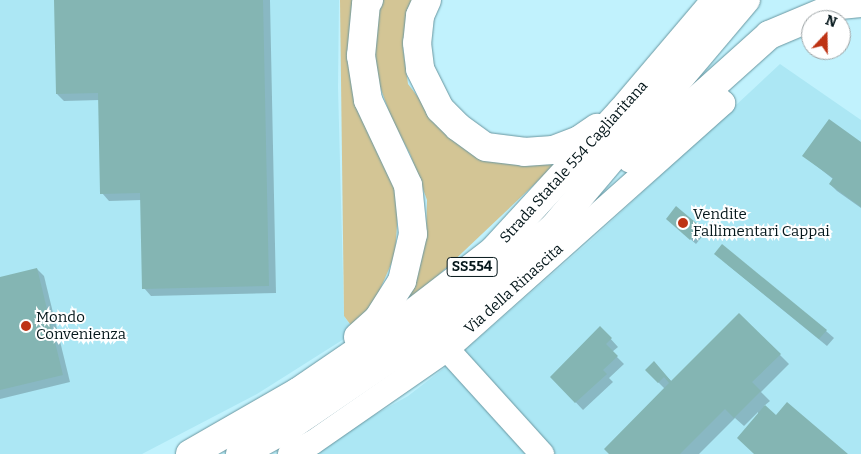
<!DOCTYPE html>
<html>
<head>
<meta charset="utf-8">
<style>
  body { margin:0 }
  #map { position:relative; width:861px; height:454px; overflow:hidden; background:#c1f2fd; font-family:Bitter,serif }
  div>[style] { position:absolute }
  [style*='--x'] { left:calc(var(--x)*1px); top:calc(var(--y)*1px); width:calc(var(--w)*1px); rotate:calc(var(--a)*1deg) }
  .built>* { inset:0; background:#ace7f4 }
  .green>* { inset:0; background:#d3c595 }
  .shadow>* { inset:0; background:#0003 }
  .building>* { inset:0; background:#84b5b3 }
  .roads { filter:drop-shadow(0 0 1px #6896a0) drop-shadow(0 0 1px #6896a0) }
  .minor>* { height:24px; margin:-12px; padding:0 12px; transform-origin:12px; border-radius:12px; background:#fff }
  .highway>* { height:28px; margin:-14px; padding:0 14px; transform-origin:14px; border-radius:14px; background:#fff }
  .dots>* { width:14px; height:14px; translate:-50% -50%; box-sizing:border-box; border:2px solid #fff; border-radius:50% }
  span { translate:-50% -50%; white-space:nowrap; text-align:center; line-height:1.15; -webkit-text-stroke:4px #fff; paint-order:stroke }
  .shield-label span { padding:1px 4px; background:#fff; border:1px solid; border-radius:4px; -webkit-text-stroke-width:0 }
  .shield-label { font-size:14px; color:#05171b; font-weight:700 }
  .street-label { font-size:15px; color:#05171b }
  .poi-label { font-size:15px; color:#05171b }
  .left { translate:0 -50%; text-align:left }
  .north { position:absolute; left:801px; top:10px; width:50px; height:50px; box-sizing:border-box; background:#fff; border:1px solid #9ba2a4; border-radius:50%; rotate:21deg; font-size:14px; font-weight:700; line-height:20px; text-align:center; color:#05171b }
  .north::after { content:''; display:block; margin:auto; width:18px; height:22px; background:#be3314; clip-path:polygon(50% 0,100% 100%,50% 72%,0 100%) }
</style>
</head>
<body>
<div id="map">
  <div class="built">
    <div style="clip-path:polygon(0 0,339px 0,338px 87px,344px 316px,355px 332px,257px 394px,142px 454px,0 454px)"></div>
    <div style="clip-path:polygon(780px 64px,861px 120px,861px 454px,301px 454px,332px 439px,408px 396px,443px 369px,590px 241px)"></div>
  </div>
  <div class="green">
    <div style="clip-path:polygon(340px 0,360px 0,395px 183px,398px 211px,395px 255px,375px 301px,353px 328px,344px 316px)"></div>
    <div style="clip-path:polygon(382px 0,414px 0,403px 47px,408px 84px,445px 132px,475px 156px,522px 166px,558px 162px,407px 305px,401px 299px,426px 235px,427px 200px,410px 154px,392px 120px,373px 67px,372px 33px)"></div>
  </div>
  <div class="shadow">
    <div style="clip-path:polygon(55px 0,270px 0,276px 293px,151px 296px,144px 288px,142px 200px,109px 201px,102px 193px,100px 100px,64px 101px,57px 94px)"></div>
    <div style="clip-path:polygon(861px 144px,861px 208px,837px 191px,830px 184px,833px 179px,804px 156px)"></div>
    <div style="clip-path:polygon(676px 208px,705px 233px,696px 244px,672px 223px)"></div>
    <div style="clip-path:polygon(723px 261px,826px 331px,834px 338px,827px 346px)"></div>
    <div style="clip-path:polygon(37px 269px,44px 276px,70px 382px,0 399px,0 278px)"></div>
    <div style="clip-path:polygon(739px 314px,789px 364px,761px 392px,770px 401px,764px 406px,776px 416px,846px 454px,756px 454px,758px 412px,744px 426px,735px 418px,699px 454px,611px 454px,665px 389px,646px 370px,654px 363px,672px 382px)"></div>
    <div style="clip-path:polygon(600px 327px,618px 347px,612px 352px,624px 364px,609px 378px,613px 382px,583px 410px,552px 377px)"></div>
  </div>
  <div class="building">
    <div style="clip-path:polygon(54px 0,263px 0,269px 286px,142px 289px,140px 193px,100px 194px,98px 93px,56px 94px)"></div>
    <div style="clip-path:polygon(829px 119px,861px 142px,861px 207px,829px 184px,833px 178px,802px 156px)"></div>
    <div style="clip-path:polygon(676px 206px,701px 227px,690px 240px,666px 219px)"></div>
    <div style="clip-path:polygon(722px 244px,827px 330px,819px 339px,714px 254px)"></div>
    <div style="clip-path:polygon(37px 268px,63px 375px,0 390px,0 277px)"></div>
    <div style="clip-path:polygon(739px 313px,781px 354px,752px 382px,761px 391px,734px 418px,725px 409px,680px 454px,609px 454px,604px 449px,669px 383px,664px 377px,658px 383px,645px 370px,654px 361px,671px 381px)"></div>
    <div style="clip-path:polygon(600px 326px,612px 338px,606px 344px,618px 356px,603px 370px,607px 374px,575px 403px,550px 377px)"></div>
    <div style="clip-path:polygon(787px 402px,848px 454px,754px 454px,737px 438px,765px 405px,776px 415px)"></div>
  </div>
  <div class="roads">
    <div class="minor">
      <div style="--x:436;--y:337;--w:158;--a:47.8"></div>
      <div style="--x:290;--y:454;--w:25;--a:-27"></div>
      <div style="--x:312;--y:443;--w:165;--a:-34.8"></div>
      <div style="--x:447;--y:349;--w:370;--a:-41.7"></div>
      <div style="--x:723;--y:103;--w:20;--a:-135"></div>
    </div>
    <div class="highway">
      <div style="--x:427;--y:0;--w:17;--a:114"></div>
      <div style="--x:420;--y:16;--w:27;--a:96"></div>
      <div style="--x:417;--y:43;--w:26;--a:83"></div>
      <div style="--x:420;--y:69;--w:45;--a:63.4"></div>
      <div style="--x:440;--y:109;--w:25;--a:45"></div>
      <div style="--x:458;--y:127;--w:34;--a:36"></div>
      <div style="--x:486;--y:147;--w:38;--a:7"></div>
      <div style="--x:524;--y:152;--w:29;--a:-4"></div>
      <div style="--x:553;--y:150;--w:28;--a:-21"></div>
      <div style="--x:579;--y:140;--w:22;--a:-34"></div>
      <div style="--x:631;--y:159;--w:186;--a:-41.9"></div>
      <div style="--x:769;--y:35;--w:77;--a:-22.9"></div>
      <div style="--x:840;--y:5;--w:21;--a:-5"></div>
      <div style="--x:358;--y:337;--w:27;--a:-42"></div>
      <div style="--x:378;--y:319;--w:45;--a:-57.7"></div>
      <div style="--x:402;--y:281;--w:48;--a:-76.8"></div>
      <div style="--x:413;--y:234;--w:49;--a:-95.8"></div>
      <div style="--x:408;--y:185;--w:94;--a:-115.2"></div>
      <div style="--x:368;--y:100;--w:45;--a:-99"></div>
      <div style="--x:361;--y:56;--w:52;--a:-84.5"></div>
      <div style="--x:366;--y:4;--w:5;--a:-53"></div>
      <div style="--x:190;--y:454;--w:125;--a:-29.9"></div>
      <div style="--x:298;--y:392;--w:131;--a:-34.4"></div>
      <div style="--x:406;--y:318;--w:110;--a:-37.6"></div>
      <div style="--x:493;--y:251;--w:189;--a:-47.4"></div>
      <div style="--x:621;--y:112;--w:147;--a:-49.7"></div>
      <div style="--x:240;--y:454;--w:56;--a:-28.9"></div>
      <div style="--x:289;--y:427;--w:172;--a:-34.3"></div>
      <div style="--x:431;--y:330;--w:159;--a:-39.9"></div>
      <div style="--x:553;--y:228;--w:299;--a:-49.8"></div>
    </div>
  </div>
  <div class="dots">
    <div style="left:683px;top:223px;background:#be3314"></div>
    <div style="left:26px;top:326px;background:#be3314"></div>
  </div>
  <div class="shield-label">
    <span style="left:472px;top:267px">SS554</span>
  </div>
  <div class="street-label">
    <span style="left:574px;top:162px;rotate:-48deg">Strada Statale 554 Cagliaritana</span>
    <span style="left:514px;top:289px;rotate:-42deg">Via della Rinascita</span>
  </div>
  <div class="poi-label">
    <span class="left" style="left:693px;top:223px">Vendite<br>Fallimentari Cappai</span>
    <span class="left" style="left:36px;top:326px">Mondo<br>Convenienza</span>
  </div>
  <div class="north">N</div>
</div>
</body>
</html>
